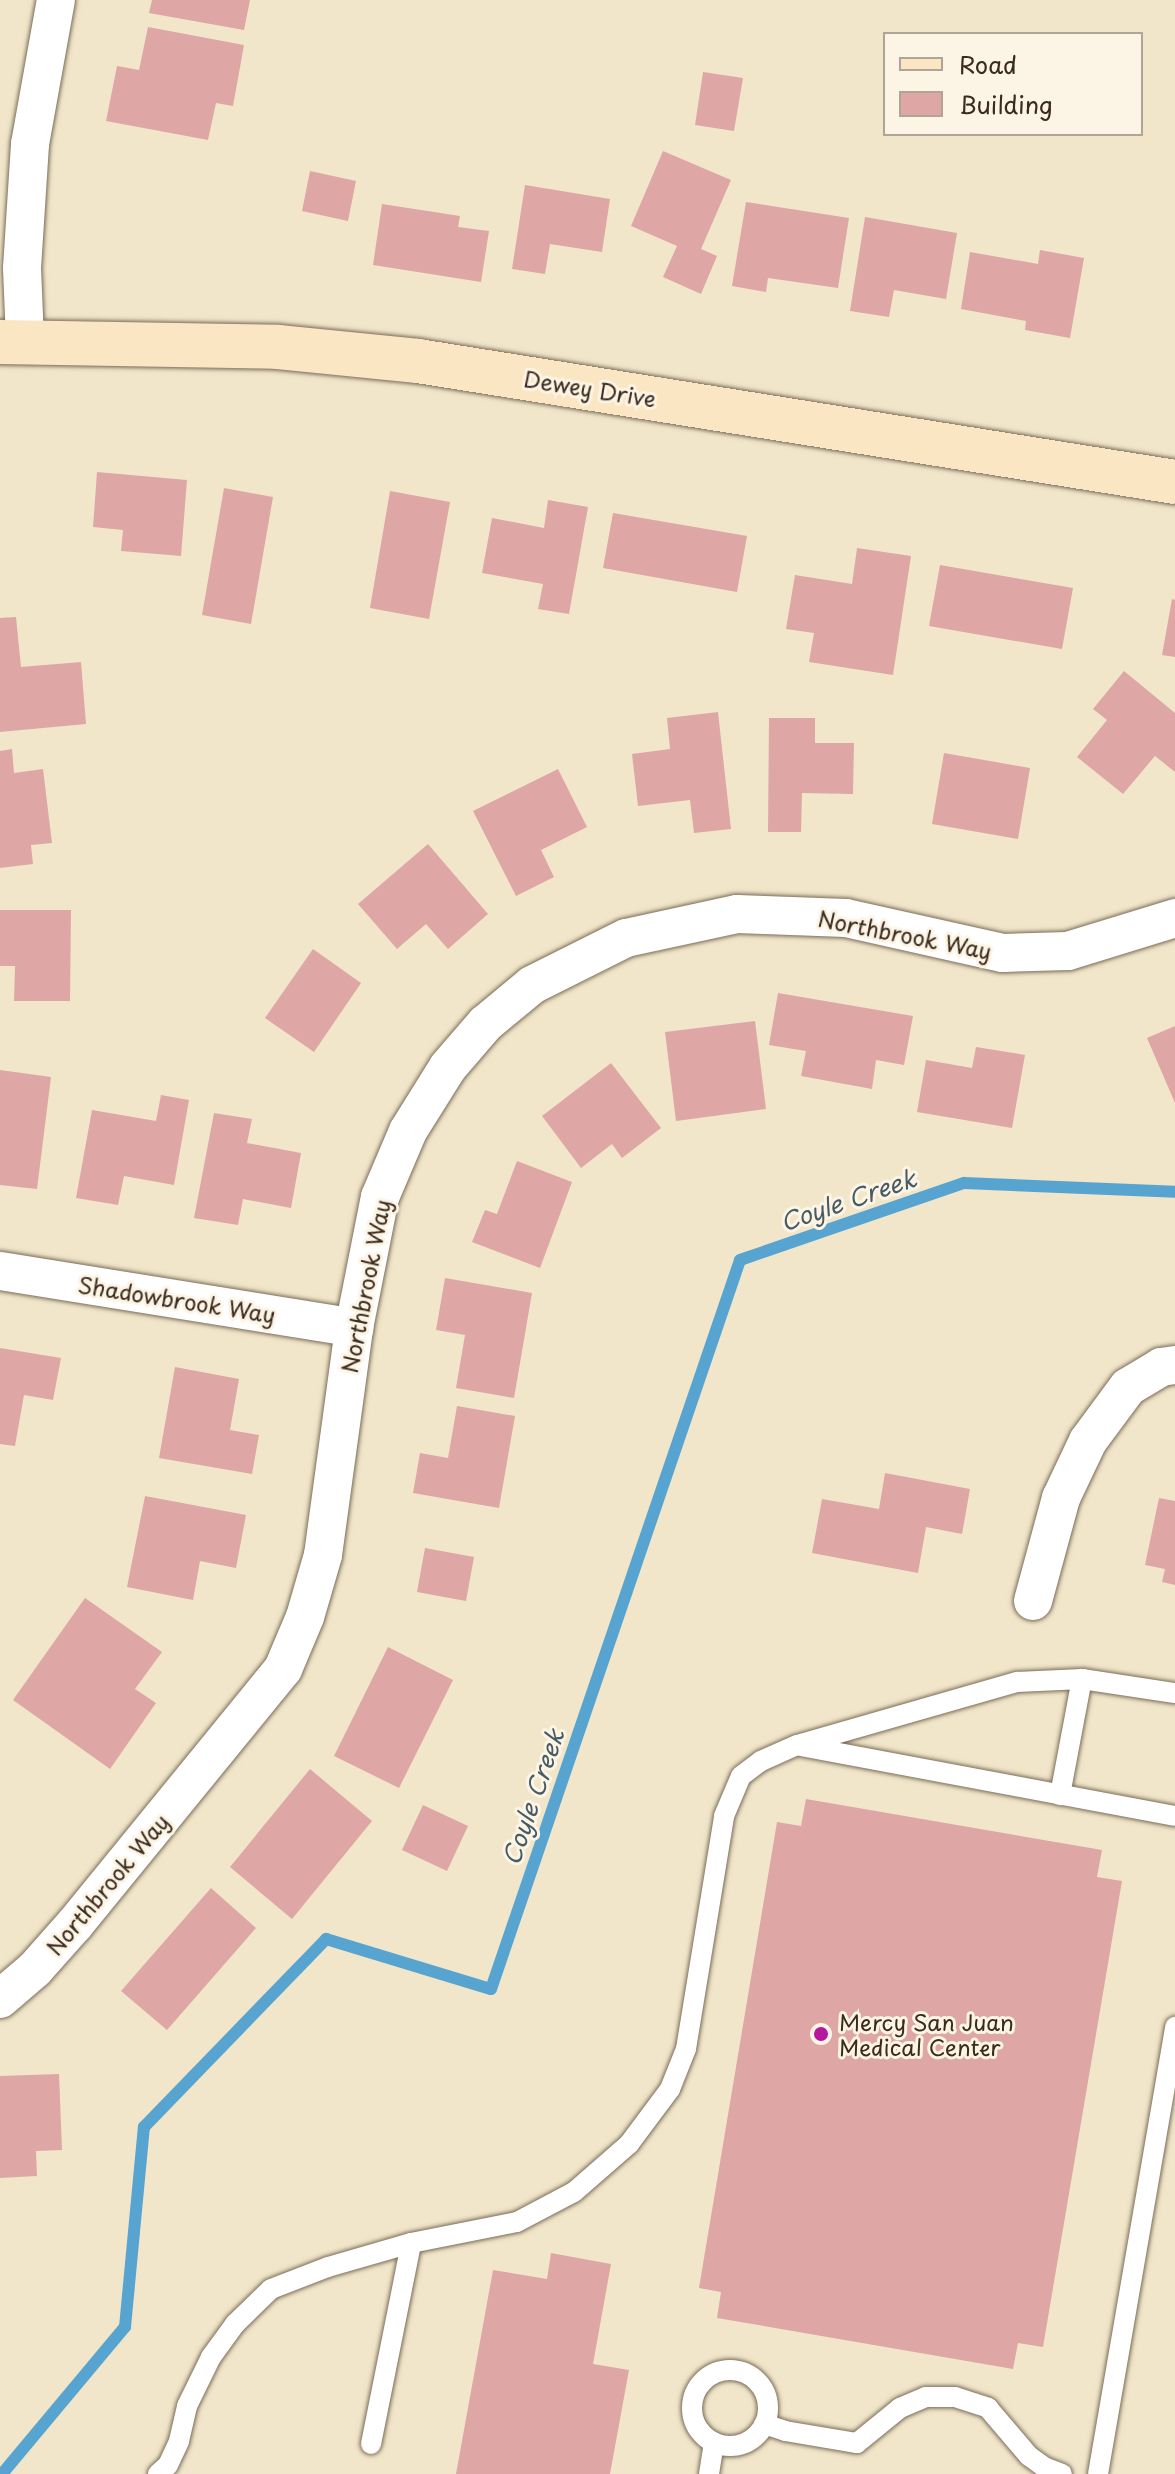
<!DOCTYPE html>
<html>
<head>
<meta charset="utf-8">
<style>
  body { margin:0 }
  #map { position:relative; width:1175px; height:2474px; overflow:hidden; background:#f1e6c9; font-family:"Playpen Sans",sans-serif }
  div>[style] { position:absolute }
  [style*='--x'] { left:calc(var(--x)*1px); top:calc(var(--y)*1px); width:calc(var(--w)*1px); rotate:calc(var(--a)*1deg) }
  .stream>* { height:12px; margin:-6px; padding:0 6px; transform-origin:6px; border-radius:6px; background:#58a4d0 }
  .building>* { inset:0; background:#dea7a6 }
  .roads { filter:drop-shadow(0 0 2px #7b6c5a) drop-shadow(0 0 2px #7b6c5a) }
  .lane>* { height:20px; margin:-10px; padding:0 10px; transform-origin:10px; border-radius:10px; background:#fff }
  .lane>.ring { margin:-10px; padding:0; box-sizing:content-box; background:none; border:20px solid #fff; border-radius:50% }
  .street>* { height:38px; margin:-19px; padding:0 19px; transform-origin:19px; border-radius:19px; background:#fff }
  .secondary>* { height:44px; margin:-22px; padding:0 22px; transform-origin:22px; border-radius:22px; background:#fbe6c4 }
  .dots>* { width:22px; height:22px; translate:-50% -50%; box-sizing:border-box; border:4px solid #fcf5e5; border-radius:50% }
  span { translate:-50% -50%; white-space:nowrap; text-align:center; line-height:1.15; -webkit-text-stroke:6px #fcf5e5; paint-order:stroke }
  .street-label { font-size:22px; color:#3b2a1e }
  .poi-label { font-size:22px; color:#3b2a1e }
  .left { translate:0 -50%; text-align:left }
  .water-label { font-size:24px; color:#475b65; font-style:italic }
  .legend { position:absolute; left:883px; top:32px; width:260px; height:104px; box-sizing:border-box; background:#fcf5e5; border:2px solid #afa495; margin:0; padding:10px 14px; list-style:none; font-size:24px; color:#3b2a1e }
  .legend li { display:flex; align-items:center; gap:16px; height:40px }
  .legend b { width:40px; border:2px solid #afa495 }
</style>
</head>
<body>
<div id="map">
  <div class="stream">
    <div style="--x:2;--y:2474;--w:192;--a:-50.1"></div>
    <div style="--x:125;--y:2327;--w:201;--a:-84.6"></div>
    <div style="--x:144;--y:2127;--w:262;--a:-45.9"></div>
    <div style="--x:326;--y:1939;--w:172;--a:16.9"></div>
    <div style="--x:491;--y:1989;--w:770;--a:-71.14"></div>
    <div style="--x:740;--y:1260;--w:237;--a:-19"></div>
    <div style="--x:964;--y:1183;--w:211;--a:2.4"></div>
  </div>
  <div class="building">
    <div style="clip-path:polygon(152px 0,250px 0,244px 30px,149px 13px)"></div>
    <div style="clip-path:polygon(148px 27px,244px 45px,233px 106px,216px 103px,208px 140px,106px 121px,117px 66px,139px 70px)"></div>
    <div style="clip-path:polygon(703px 72px,743px 78px,734px 131px,695px 125px)"></div>
    <div style="clip-path:polygon(663px 151px,731px 180px,701px 249px,717px 256px,701px 294px,663px 277px,677px 246px,631px 226px)"></div>
    <div style="clip-path:polygon(310px 171px,356px 181px,348px 221px,302px 211px)"></div>
    <div style="clip-path:polygon(525px 185px,610px 199px,602px 252px,550px 244px,545px 274px,512px 269px)"></div>
    <div style="clip-path:polygon(746px 202px,849px 218px,838px 288px,768px 278px,766px 292px,732px 286px)"></div>
    <div style="clip-path:polygon(382px 204px,460px 216px,458px 227px,489px 231px,481px 282px,373px 265px)"></div>
    <div style="clip-path:polygon(865px 217px,957px 233px,946px 299px,894px 290px,889px 317px,850px 311px)"></div>
    <div style="clip-path:polygon(1040px 250px,1084px 258px,1070px 338px,1025px 330px,1026px 321px,961px 309px,970px 252px,1038px 264px)"></div>
    <div style="clip-path:polygon(97px 472px,187px 480px,181px 556px,121px 551px,123px 530px,93px 527px)"></div>
    <div style="clip-path:polygon(224px 488px,273px 497px,251px 624px,202px 615px)"></div>
    <div style="clip-path:polygon(390px 491px,450px 502px,429px 619px,370px 608px)"></div>
    <div style="clip-path:polygon(548px 500px,588px 507px,569px 614px,538px 609px,543px 584px,482px 573px,492px 518px,544px 528px)"></div>
    <div style="clip-path:polygon(613px 513px,747px 536px,737px 592px,603px 568px)"></div>
    <div style="clip-path:polygon(857px 548px,911px 556px,893px 675px,809px 662px,814px 633px,786px 629px,795px 575px,852px 584px)"></div>
    <div style="clip-path:polygon(940px 565px,1073px 588px,1062px 649px,929px 626px)"></div>
    <div style="clip-path:polygon(1172px 599px,1175px 600px,1175px 657px,1162px 655px)"></div>
    <div style="clip-path:polygon(16px 617px,21px 667px,81px 662px,86px 724px,0 732px,0 618px)"></div>
    <div style="clip-path:polygon(1124px 671px,1175px 713px,1175px 772px,1155px 756px,1123px 794px,1077px 757px,1107px 720px,1093px 709px)"></div>
    <div style="clip-path:polygon(718px 712px,731px 829px,694px 833px,690px 800px,638px 806px,632px 754px,670px 749px,667px 718px)"></div>
    <div style="clip-path:polygon(769px 718px,815px 718px,815px 743px,854px 743px,853px 794px,802px 793px,801px 832px,768px 832px)"></div>
    <div style="clip-path:polygon(12px 749px,14px 773px,43px 769px,52px 843px,31px 845px,33px 864px,0 868px,0 751px)"></div>
    <div style="clip-path:polygon(944px 753px,1030px 768px,1018px 839px,932px 824px)"></div>
    <div style="clip-path:polygon(558px 769px,587px 827px,541px 850px,554px 877px,516px 896px,473px 811px)"></div>
    <div style="clip-path:polygon(428px 844px,488px 914px,448px 949px,426px 924px,397px 949px,358px 904px)"></div>
    <div style="clip-path:polygon(0 910px,71px 910px,70px 1001px,14px 1001px,15px 966px,0 966px)"></div>
    <div style="clip-path:polygon(313px 949px,361px 983px,314px 1052px,265px 1018px)"></div>
    <div style="clip-path:polygon(778px 993px,913px 1016px,904px 1065px,876px 1060px,872px 1089px,801px 1076px,806px 1051px,769px 1045px)"></div>
    <div style="clip-path:polygon(755px 1021px,766px 1109px,676px 1121px,665px 1032px)"></div>
    <div style="clip-path:polygon(1175px 1026px,1175px 1103px,1147px 1038px)"></div>
    <div style="clip-path:polygon(976px 1047px,1025px 1055px,1012px 1128px,917px 1112px,926px 1060px,972px 1068px)"></div>
    <div style="clip-path:polygon(611px 1063px,661px 1128px,622px 1158px,612px 1144px,581px 1168px,542px 1116px)"></div>
    <div style="clip-path:polygon(0 1070px,51px 1077px,37px 1189px,0 1185px)"></div>
    <div style="clip-path:polygon(161px 1095px,189px 1100px,174px 1185px,124px 1176px,118px 1205px,76px 1198px,92px 1110px,156px 1121px)"></div>
    <div style="clip-path:polygon(214px 1113px,252px 1119px,247px 1143px,301px 1153px,291px 1208px,243px 1199px,238px 1225px,194px 1218px)"></div>
    <div style="clip-path:polygon(517px 1161px,572px 1182px,540px 1268px,472px 1242px,485px 1210px,497px 1214px)"></div>
    <div style="clip-path:polygon(445px 1278px,532px 1293px,514px 1398px,456px 1388px,465px 1335px,436px 1330px)"></div>
    <div style="clip-path:polygon(0 1348px,61px 1358px,53px 1400px,24px 1395px,15px 1446px,0 1444px)"></div>
    <div style="clip-path:polygon(175px 1367px,239px 1379px,230px 1430px,259px 1435px,252px 1474px,159px 1458px)"></div>
    <div style="clip-path:polygon(457px 1406px,515px 1416px,499px 1508px,413px 1493px,420px 1453px,448px 1458px)"></div>
    <div style="clip-path:polygon(885px 1473px,970px 1489px,962px 1534px,926px 1527px,918px 1573px,812px 1553px,822px 1499px,879px 1509px)"></div>
    <div style="clip-path:polygon(145px 1496px,246px 1515px,236px 1568px,200px 1561px,193px 1600px,127px 1587px)"></div>
    <div style="clip-path:polygon(1159px 1498px,1175px 1501px,1175px 1585px,1162px 1582px,1165px 1569px,1145px 1565px)"></div>
    <div style="clip-path:polygon(425px 1548px,474px 1557px,466px 1601px,417px 1592px)"></div>
    <div style="clip-path:polygon(85px 1598px,162px 1652px,135px 1689px,156px 1703px,110px 1769px,13px 1700px)"></div>
    <div style="clip-path:polygon(388px 1647px,453px 1680px,399px 1788px,334px 1756px)"></div>
    <div style="clip-path:polygon(310px 1769px,372px 1821px,292px 1919px,230px 1867px)"></div>
    <div style="clip-path:polygon(806px 1799px,1102px 1850px,1097px 1877px,1122px 1881px,1043px 2347px,1018px 2343px,1013px 2369px,717px 2318px,721px 2292px,699px 2288px,777px 1822px,801px 1826px)"></div>
    <div style="clip-path:polygon(423px 1805px,468px 1826px,447px 1871px,402px 1850px)"></div>
    <div style="clip-path:polygon(211px 1888px,256px 1928px,167px 2030px,121px 1991px)"></div>
    <div style="clip-path:polygon(59px 2074px,62px 2150px,36px 2151px,37px 2176px,0 2178px,0 2076px)"></div>
    <div style="clip-path:polygon(551px 2253px,611px 2264px,593px 2364px,629px 2370px,610px 2474px,456px 2474px,493px 2270px,547px 2279px)"></div>
  </div>
  <div class="roads">
    <div class="lane">
      <div style="--x:801;--y:1746;--w:380;--a:10.6"></div>
      <div style="--x:1060;--y:1795;--w:118;--a:-79.3"></div>
      <div class="ring" style="left:692px;top:2370px;width:56px;height:56px"></div>
      <div style="--x:764;--y:2424;--w:22;--a:18"></div>
      <div style="--x:785;--y:2431;--w:73;--a:9.5"></div>
      <div style="--x:857;--y:2443;--w:55;--a:-39.1"></div>
      <div style="--x:900;--y:2408;--w:28;--a:-23"></div>
      <div style="--x:926;--y:2397;--w:29;--a:0"></div>
      <div style="--x:955;--y:2397;--w:35;--a:18"></div>
      <div style="--x:988;--y:2408;--w:63;--a:49.5"></div>
      <div style="--x:1029;--y:2456;--w:19;--a:36"></div>
      <div style="--x:1044;--y:2467;--w:19;--a:21"></div>
      <div style="--x:371;--y:2444;--w:205;--a:-78.7"></div>
      <div style="--x:158;--y:2474;--w:13;--a:-42"></div>
      <div style="--x:168;--y:2465;--w:26;--a:-65"></div>
      <div style="--x:179;--y:2441;--w:36;--a:-77"></div>
      <div style="--x:187;--y:2406;--w:55;--a:-63.9"></div>
      <div style="--x:211;--y:2357;--w:41;--a:-54"></div>
      <div style="--x:235;--y:2324;--w:50;--a:-44.2"></div>
      <div style="--x:271;--y:2289;--w:61;--a:-21.1"></div>
      <div style="--x:328;--y:2267;--w:86;--a:-16.1"></div>
      <div style="--x:411;--y:2243;--w:108;--a:-11.2"></div>
      <div style="--x:517;--y:2222;--w:64;--a:-27.8"></div>
      <div style="--x:574;--y:2192;--w:73;--a:-41.1"></div>
      <div style="--x:629;--y:2144;--w:69;--a:-53.3"></div>
      <div style="--x:670;--y:2089;--w:43;--a:-68.2"></div>
      <div style="--x:686;--y:2049;--w:236;--a:-80.7"></div>
      <div style="--x:724;--y:1816;--w:43;--a:-67"></div>
      <div style="--x:741;--y:1776;--w:25;--a:-37"></div>
      <div style="--x:761;--y:1761;--w:39;--a:-24"></div>
      <div style="--x:797;--y:1745;--w:229;--a:-16"></div>
      <div style="--x:1017;--y:1682;--w:65;--a:-2.6"></div>
      <div style="--x:1082;--y:1679;--w:94;--a:8.6"></div>
      <div style="--x:709;--y:2474;--w:32;--a:-81"></div>
      <div style="--x:1098;--y:2474;--w:454;--a:-80.2"></div>
    </div>
    <div class="street">
      <div style="--x:25;--y:340;--w:72;--a:-92.4"></div>
      <div style="--x:22;--y:268;--w:124;--a:-86.3"></div>
      <div style="--x:30;--y:144;--w:146;--a:-79.8"></div>
      <div style="--x:0;--y:1271;--w:359;--a:9.1"></div>
      <div style="--x:1033;--y:1601;--w:107;--a:-74.8"></div>
      <div style="--x:1061;--y:1498;--w:63;--a:-64.7"></div>
      <div style="--x:1088;--y:1441;--w:67;--a:-53.5"></div>
      <div style="--x:1128;--y:1387;--w:39;--a:-31"></div>
      <div style="--x:1161;--y:1367;--w:14;--a:-8"></div>
      <div style="--x:0;--y:1999;--w:46;--a:-40.6"></div>
      <div style="--x:35;--y:1969;--w:60;--a:-48.4"></div>
      <div style="--x:75;--y:1924;--w:329;--a:-50.8"></div>
      <div style="--x:283;--y:1669;--w:56;--a:-67.1"></div>
      <div style="--x:305;--y:1617;--w:65;--a:-73.8"></div>
      <div style="--x:323;--y:1555;--w:229;--a:-82.2"></div>
      <div style="--x:354;--y:1328;--w:134;--a:-78.8"></div>
      <div style="--x:380;--y:1197;--w:72;--a:-67"></div>
      <div style="--x:408;--y:1131;--w:75;--a:-58"></div>
      <div style="--x:448;--y:1067;--w:57;--a:-49.3"></div>
      <div style="--x:485;--y:1024;--w:61;--a:-39.7"></div>
      <div style="--x:532;--y:985;--w:105;--a:-26.6"></div>
      <div style="--x:626;--y:938;--w:114;--a:-12.2"></div>
      <div style="--x:737;--y:914;--w:109;--a:2.1"></div>
      <div style="--x:846;--y:918;--w:161;--a:12.6"></div>
      <div style="--x:1003;--y:953;--w:65;--a:-1.8"></div>
      <div style="--x:1068;--y:951;--w:112;--a:-17.1"></div>
    </div>
    <div class="secondary">
      <div style="--x:0;--y:342;--w:278;--a:1"></div>
      <div style="--x:278;--y:347;--w:141;--a:5.7"></div>
      <div style="--x:418;--y:361;--w:767;--a:9.08"></div>
    </div>
  </div>
  <div class="dots">
    <div style="left:821px;top:2034px;background:#b5179e"></div>
  </div>
  <div class="street-label">
    <span style="left:590px;top:388px;rotate:9deg">Dewey Drive</span>
    <span style="left:905px;top:934px;rotate:11deg">Northbrook Way</span>
    <span style="left:365px;top:1286px;rotate:-79deg">Northbrook Way</span>
    <span style="left:177px;top:1299px;rotate:9deg">Shadowbrook Way</span>
    <span style="left:107px;top:1884px;rotate:-50deg">Northbrook Way</span>
  </div>
  <div class="poi-label">
    <span class="left" style="left:839px;top:2034px">Mercy San Juan<br>Medical Center</span>
  </div>
  <div class="water-label">
    <span style="left:848px;top:1200px;rotate:-19deg">Coyle Creek</span>
    <span style="left:533px;top:1797px;rotate:-71deg">Coyle Creek</span>
  </div>
  <ul class="legend">
  <li><b style="height:10px;background:#fbe6c4"></b>Road</li>
  <li><b style="height:22px;background:#dea7a6"></b>Building</li>
  </ul>
</div>
</body>
</html>
